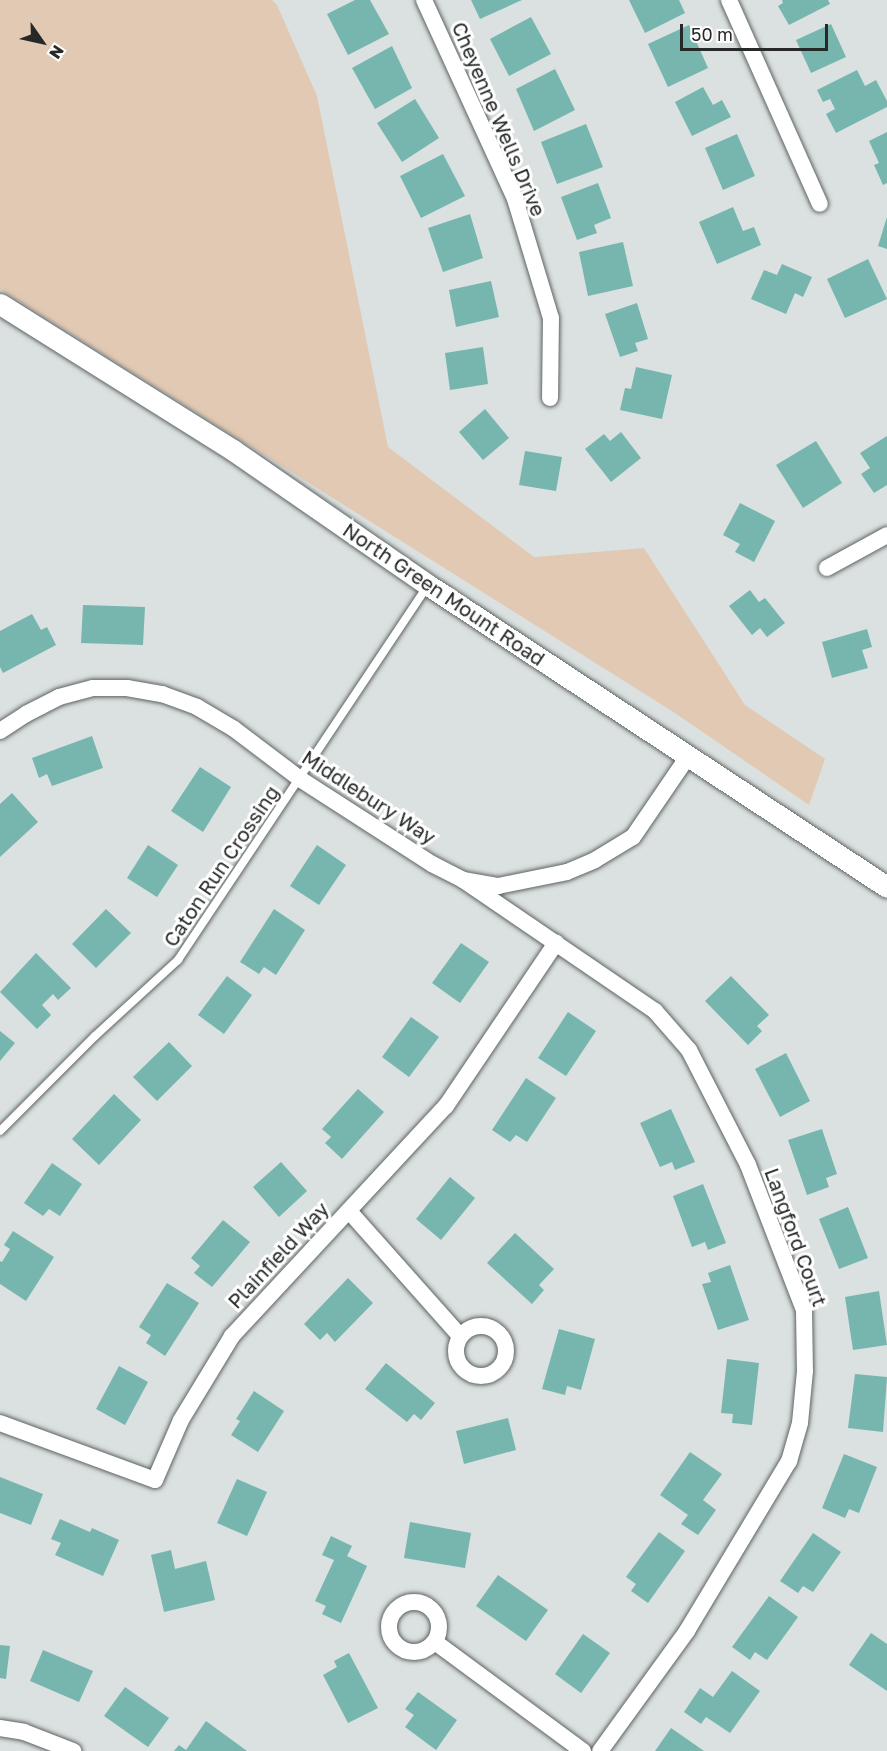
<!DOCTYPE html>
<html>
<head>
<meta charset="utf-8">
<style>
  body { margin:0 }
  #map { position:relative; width:887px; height:1751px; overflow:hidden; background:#dae1e0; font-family:"Golos Text",sans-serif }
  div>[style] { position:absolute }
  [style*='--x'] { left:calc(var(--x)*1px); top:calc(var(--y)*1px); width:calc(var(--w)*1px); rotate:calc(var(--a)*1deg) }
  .green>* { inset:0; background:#e2c9b3 }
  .building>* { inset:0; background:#76b6ae }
  .roads { filter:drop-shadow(0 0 2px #5e6463) drop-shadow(0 0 2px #5e6463) }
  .service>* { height:8px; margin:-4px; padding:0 4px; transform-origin:4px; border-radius:4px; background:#fff }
  .minor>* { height:16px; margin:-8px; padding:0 8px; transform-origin:8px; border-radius:8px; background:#fff }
  .minor>.ring { margin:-8px; padding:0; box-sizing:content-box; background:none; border:16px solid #fff; border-radius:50% }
  .tertiary>* { height:21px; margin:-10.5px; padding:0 10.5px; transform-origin:10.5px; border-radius:10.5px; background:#fff }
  span { translate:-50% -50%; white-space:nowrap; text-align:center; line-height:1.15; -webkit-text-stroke:6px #fff; paint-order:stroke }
  .street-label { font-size:20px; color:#262928 }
  .north { position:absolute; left:12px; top:12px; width:60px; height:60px; -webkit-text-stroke:4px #fff; paint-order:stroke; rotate:124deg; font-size:16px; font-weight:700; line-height:24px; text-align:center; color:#262928 }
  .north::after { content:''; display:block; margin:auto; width:21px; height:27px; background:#262928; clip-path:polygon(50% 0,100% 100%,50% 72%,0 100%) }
  .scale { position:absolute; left:680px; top:24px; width:148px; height:27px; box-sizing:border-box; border:3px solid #262928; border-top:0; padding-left:8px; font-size:18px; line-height:21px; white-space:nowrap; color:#262928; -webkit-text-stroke:4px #fff; paint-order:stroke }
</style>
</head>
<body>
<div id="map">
  <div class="green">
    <div style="clip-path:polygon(0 0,272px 0,277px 5px,317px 96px,388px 447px,534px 557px,644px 548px,745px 705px,825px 759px,809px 805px,675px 713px,0 289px)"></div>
  </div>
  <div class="building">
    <div style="clip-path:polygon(355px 0,370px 0,389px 34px,348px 55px,327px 14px)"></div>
    <div style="clip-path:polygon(471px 0,522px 0,480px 19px)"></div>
    <div style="clip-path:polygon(629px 0,679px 0,685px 13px,645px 33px)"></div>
    <div style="clip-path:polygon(782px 0,828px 0,830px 4px,789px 25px,778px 6px,783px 3px)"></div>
    <div style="clip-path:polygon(531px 17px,551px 54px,509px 76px,490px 39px)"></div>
    <div style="clip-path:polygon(831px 24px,846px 57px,811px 73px,796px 40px)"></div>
    <div style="clip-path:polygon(689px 25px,708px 68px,668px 87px,648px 44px)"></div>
    <div style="clip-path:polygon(392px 46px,412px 88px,375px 109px,352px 68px)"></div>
    <div style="clip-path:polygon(555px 69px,575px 110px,534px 131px,516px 89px)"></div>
    <div style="clip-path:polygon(857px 70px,865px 86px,876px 80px,887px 101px,887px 107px,836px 133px,826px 114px,835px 109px,830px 99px,823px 102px,817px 90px)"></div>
    <div style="clip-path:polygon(703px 87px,713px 105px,722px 100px,731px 117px,692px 136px,675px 102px)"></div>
    <div style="clip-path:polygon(415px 99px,439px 138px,402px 162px,377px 123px)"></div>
    <div style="clip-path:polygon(586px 124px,603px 167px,557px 184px,541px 142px)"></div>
    <div style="clip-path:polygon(887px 132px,887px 183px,883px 185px,874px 165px,879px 163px,869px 141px)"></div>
    <div style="clip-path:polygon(737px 134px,755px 176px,723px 190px,705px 148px)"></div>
    <div style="clip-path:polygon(443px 154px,465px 196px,421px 218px,400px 176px)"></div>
    <div style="clip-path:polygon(598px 183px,611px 218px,594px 225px,597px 233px,577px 240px,561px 197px)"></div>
    <div style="clip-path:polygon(733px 207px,743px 231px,754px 227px,761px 245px,717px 264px,699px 222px)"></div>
    <div style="clip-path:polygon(470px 214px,483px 258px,443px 272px,428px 228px)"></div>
    <div style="clip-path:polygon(887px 217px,887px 249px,878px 246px)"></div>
    <div style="clip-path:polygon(623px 242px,633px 286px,588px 296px,579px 252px)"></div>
    <div style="clip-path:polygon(868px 259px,887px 299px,845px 318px,827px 279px)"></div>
    <div style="clip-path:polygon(782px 264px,812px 277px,803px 297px,795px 293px,786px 314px,751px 299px,764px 270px,777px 275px)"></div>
    <div style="clip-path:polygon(491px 281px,499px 317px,456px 327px,449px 290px)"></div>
    <div style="clip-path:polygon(637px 303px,648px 339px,635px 343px,638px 351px,620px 357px,605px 314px)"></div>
    <div style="clip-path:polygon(483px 347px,488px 384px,450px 390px,445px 353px)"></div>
    <div style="clip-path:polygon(636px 367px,672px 375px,662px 419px,620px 410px,625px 388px,631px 389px)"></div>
    <div style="clip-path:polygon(485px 409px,509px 438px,483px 460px,459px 432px)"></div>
    <div style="clip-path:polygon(621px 432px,641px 458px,611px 482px,585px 449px,604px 434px,610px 441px)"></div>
    <div style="clip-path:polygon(887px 436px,887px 485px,874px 493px,861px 474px,870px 468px,860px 453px)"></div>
    <div style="clip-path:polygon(816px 441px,842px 483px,803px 508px,776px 465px)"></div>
    <div style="clip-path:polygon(525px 451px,562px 457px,556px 491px,519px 485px)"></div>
    <div style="clip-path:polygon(740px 503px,775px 521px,754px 562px,735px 552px,740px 544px,723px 535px)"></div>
    <div style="clip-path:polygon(750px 590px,759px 602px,765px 598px,785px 623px,767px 637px,760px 628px,752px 635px,729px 606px)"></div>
    <div style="clip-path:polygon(83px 605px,145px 607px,143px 645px,81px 643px)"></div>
    <div style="clip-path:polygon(32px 614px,41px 630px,47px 627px,56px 645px,3px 673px,0 667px,0 631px)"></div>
    <div style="clip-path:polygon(867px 629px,872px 647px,862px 650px,868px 668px,832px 678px,822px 642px)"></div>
    <div style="clip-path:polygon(92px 736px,103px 768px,52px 786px,47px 774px,39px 778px,32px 758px)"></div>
    <div style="clip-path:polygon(200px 767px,231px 787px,203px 832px,171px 811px)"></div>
    <div style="clip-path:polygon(12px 793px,38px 822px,0 857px,0 804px)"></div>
    <div style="clip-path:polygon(148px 845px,178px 865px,157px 897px,127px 878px)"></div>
    <div style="clip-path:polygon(317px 845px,346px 865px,319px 905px,290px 886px)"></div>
    <div style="clip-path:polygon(106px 909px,131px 933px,96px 968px,72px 944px)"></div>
    <div style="clip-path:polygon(274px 909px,305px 930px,276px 975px,264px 967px,259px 974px,240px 962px)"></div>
    <div style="clip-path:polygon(461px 943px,489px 962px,460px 1003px,432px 983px)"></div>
    <div style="clip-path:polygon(36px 953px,71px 988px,58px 1000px,53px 994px,42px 1005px,51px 1015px,37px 1029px,0 992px)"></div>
    <div style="clip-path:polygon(227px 976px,252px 995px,224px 1034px,198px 1015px)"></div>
    <div style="clip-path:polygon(731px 976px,769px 1015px,757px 1026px,762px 1031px,748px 1045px,705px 1001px)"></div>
    <div style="clip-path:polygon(568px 1012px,596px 1031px,566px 1076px,538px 1058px)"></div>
    <div style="clip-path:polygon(411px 1017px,439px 1037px,409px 1077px,382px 1057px)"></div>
    <div style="clip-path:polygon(0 1031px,15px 1043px,0 1061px)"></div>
    <div style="clip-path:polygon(169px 1042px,192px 1066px,157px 1101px,133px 1077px)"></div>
    <div style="clip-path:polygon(786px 1053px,810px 1101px,780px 1117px,755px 1069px)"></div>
    <div style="clip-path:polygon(526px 1078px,556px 1098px,527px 1142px,516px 1135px,510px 1142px,492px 1130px)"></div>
    <div style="clip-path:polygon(358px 1089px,384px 1112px,342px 1159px,325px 1143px,331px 1137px,322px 1129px)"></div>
    <div style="clip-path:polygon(114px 1094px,141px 1120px,99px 1165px,72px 1139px)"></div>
    <div style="clip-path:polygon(671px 1109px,695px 1162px,675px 1170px,672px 1162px,660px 1167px,640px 1123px)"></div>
    <div style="clip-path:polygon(822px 1129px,837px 1174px,826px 1178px,829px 1187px,807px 1195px,788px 1140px)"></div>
    <div style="clip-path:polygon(281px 1162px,307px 1191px,279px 1217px,253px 1187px)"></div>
    <div style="clip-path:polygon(52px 1163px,82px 1184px,60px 1216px,49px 1209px,43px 1216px,24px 1203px)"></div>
    <div style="clip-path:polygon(450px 1177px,475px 1198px,441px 1240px,416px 1219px)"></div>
    <div style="clip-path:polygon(703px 1184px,726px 1243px,708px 1250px,705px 1242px,692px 1247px,673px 1196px)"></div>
    <div style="clip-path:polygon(848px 1207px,868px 1258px,839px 1269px,819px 1219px)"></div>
    <div style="clip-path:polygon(223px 1220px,250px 1242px,212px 1287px,194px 1273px,200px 1266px,191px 1258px)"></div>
    <div style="clip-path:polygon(13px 1231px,54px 1257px,26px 1301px,0 1284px,0 1261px,2px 1262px,10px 1249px,4px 1245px)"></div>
    <div style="clip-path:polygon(515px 1233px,554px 1269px,539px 1285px,544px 1290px,532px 1304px,487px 1263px)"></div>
    <div style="clip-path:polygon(730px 1265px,749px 1320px,718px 1330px,702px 1284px,711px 1282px,708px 1273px)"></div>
    <div style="clip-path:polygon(348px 1278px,373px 1303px,335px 1342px,327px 1333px,320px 1340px,304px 1324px)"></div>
    <div style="clip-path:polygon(167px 1283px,199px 1303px,165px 1356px,146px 1343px,151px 1335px,139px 1327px)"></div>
    <div style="clip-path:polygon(879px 1291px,887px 1345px,853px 1350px,845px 1297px)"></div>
    <div style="clip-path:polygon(559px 1329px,595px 1339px,581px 1390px,567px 1386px,565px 1395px,542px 1389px)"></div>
    <div style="clip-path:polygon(727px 1359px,759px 1363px,752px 1425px,732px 1423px,733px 1414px,721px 1413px)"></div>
    <div style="clip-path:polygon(386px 1363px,435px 1403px,421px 1420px,414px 1414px,407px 1422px,365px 1389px)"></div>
    <div style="clip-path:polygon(119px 1366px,148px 1382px,125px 1425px,96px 1409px)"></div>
    <div style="clip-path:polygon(855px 1374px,887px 1377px,883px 1432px,848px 1428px)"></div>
    <div style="clip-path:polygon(254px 1391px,284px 1411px,258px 1452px,231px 1435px,240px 1421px,236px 1419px)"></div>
    <div style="clip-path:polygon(508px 1418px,516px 1450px,464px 1464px,456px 1431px)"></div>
    <div style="clip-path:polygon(690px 1452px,722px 1474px,703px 1500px,716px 1510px,698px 1535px,681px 1524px,688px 1515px,660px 1495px)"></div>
    <div style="clip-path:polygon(844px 1454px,877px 1467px,859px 1513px,849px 1509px,845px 1518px,822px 1508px)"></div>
    <div style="clip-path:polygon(0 1477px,43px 1494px,31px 1525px,0 1513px)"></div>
    <div style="clip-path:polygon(237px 1479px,267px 1492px,247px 1536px,217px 1523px)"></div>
    <div style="clip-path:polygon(60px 1519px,90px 1532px,92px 1528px,119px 1540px,103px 1576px,55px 1555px,61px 1543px,51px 1539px)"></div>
    <div style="clip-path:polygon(410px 1522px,471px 1533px,465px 1568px,404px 1558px)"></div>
    <div style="clip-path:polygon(659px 1532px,685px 1551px,648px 1603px,631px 1591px,636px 1584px,626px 1577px)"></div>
    <div style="clip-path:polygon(813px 1533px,841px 1552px,813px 1592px,803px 1586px,798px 1593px,780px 1581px)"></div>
    <div style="clip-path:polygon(331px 1536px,352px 1546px,347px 1556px,367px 1566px,341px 1623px,322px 1614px,326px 1606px,315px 1601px,334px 1560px,322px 1555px)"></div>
    <div style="clip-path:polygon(171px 1550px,175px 1569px,206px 1561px,215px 1600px,164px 1612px,151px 1555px)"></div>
    <div style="clip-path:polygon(498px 1575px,548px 1610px,526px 1641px,476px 1606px)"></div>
    <div style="clip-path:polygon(769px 1596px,798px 1617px,767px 1660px,755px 1652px,750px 1660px,732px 1647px)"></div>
    <div style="clip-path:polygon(871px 1633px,887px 1644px,887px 1691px,849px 1665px)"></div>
    <div style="clip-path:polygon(583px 1634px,610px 1653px,581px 1693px,555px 1674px)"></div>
    <div style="clip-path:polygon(0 1645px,10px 1646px,6px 1679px,0 1678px)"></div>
    <div style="clip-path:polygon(43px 1650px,93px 1671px,79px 1702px,30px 1681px)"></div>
    <div style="clip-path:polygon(349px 1653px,378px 1708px,348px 1723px,323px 1675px,337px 1667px,334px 1661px)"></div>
    <div style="clip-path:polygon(732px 1671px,760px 1691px,730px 1733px,706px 1717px,701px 1724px,684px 1712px,700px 1688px,713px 1697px)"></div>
    <div style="clip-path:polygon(125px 1687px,169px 1718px,148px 1747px,104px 1716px)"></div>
    <div style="clip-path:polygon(418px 1692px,457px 1720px,436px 1750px,405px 1727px,414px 1715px,405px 1709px)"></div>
    <div style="clip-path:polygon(206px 1721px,247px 1751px,174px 1751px,179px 1745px,186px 1750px)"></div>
    <div style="clip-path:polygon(671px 1728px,704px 1751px,655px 1751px)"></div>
  </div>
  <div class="roads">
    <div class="service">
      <div style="--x:0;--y:1131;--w:134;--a:-45"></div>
      <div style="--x:95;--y:1036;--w:113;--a:-42.5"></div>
      <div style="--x:178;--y:960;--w:451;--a:-56.3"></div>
    </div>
    <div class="minor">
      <div style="--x:424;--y:0;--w:219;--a:65.4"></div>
      <div style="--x:515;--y:199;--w:124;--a:73.2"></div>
      <div style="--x:551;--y:318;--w:80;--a:90.7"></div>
      <div style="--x:729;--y:0;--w:223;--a:66"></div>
      <div style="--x:827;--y:568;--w:68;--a:-28.8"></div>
      <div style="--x:0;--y:731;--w:31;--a:-33"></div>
      <div style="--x:26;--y:714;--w:37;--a:-27"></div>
      <div style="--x:59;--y:697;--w:35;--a:-15"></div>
      <div style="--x:93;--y:688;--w:34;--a:0"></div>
      <div style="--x:127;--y:688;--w:36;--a:10"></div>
      <div style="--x:162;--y:694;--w:37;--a:20"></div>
      <div style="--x:197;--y:707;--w:43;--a:30.7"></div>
      <div style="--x:234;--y:729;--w:83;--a:37.1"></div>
      <div style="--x:300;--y:779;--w:157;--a:32.8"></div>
      <div style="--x:432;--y:864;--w:35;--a:27"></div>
      <div style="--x:463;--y:880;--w:36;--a:10"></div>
      <div style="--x:498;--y:886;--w:70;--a:-11.5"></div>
      <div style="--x:567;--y:872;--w:30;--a:-23"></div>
      <div style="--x:595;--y:860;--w:44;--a:-31.2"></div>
      <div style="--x:633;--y:837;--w:99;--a:-55.7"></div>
      <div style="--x:463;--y:880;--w:232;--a:34.3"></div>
      <div style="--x:655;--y:1011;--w:52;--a:48.9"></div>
      <div style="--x:689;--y:1050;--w:129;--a:62.8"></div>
      <div style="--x:748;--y:1165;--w:155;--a:68.9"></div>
      <div style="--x:804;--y:1310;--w:61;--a:89.1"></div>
      <div style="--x:805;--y:1371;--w:52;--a:95.5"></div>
      <div style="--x:800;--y:1423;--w:40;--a:106"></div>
      <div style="--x:789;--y:1461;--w:198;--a:121"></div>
      <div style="--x:687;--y:1631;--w:148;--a:125.9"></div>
      <div style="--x:349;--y:1211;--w:167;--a:48.4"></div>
      <div class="ring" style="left:456px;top:1326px;width:34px;height:34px"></div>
      <div style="--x:0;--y:1423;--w:165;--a:20.2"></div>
      <div style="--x:155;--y:1480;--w:65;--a:-66.6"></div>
      <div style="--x:181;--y:1420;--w:98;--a:-58.7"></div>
      <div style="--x:232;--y:1336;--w:314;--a:-47.1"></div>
      <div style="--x:446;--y:1106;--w:197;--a:-56"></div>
      <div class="ring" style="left:389px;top:1602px;width:34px;height:34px"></div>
      <div style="--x:435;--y:1642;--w:184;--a:36.4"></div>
      <div style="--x:0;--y:1728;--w:24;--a:9"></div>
      <div style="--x:24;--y:1732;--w:53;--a:21.2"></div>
    </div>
    <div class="tertiary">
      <div style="--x:0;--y:304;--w:275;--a:32.1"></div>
      <div style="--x:233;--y:450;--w:237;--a:34.7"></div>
      <div style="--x:428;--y:585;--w:549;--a:33.34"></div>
    </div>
  </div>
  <div class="street-label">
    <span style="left:499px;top:119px;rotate:67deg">Cheyenne Wells Drive</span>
    <span style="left:444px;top:594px;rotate:34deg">North Green Mount Road</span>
    <span style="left:369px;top:797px;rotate:33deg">Middlebury Way</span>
    <span style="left:221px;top:866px;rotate:-56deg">Caton Run Crossing</span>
    <span style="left:796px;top:1237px;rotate:70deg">Langford Court</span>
    <span style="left:278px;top:1255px;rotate:-47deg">Plainfield Way</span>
  </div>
  <div class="north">N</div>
  <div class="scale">50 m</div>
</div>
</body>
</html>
